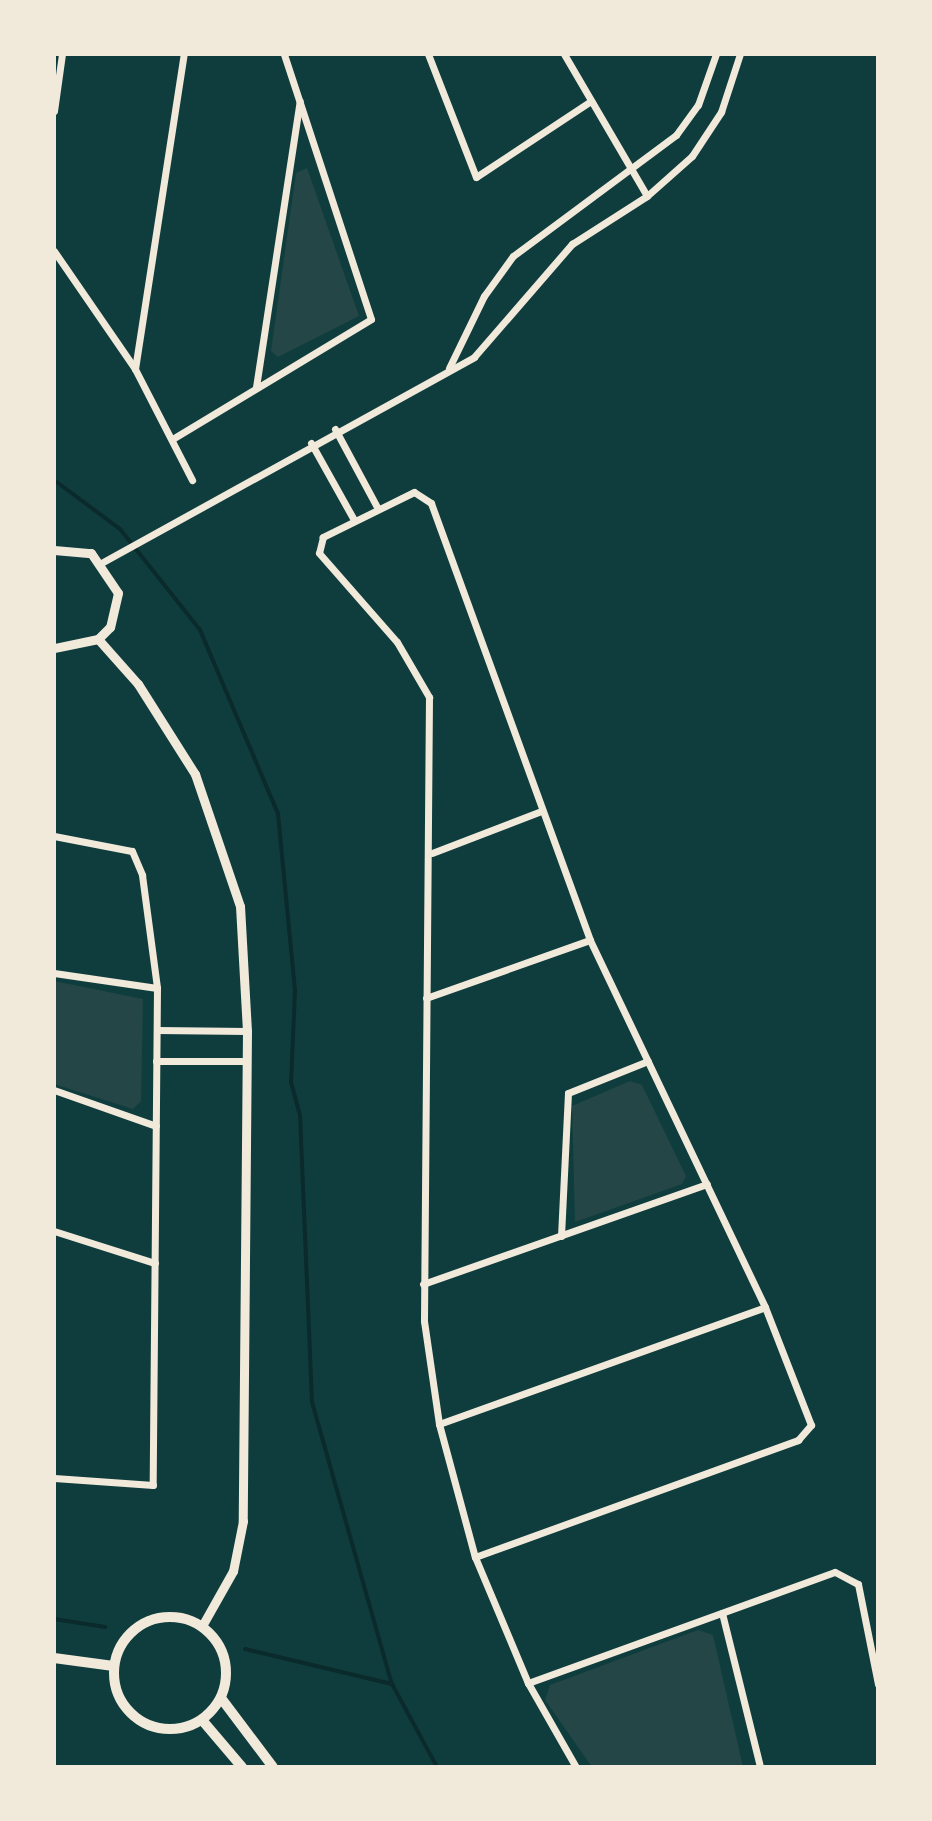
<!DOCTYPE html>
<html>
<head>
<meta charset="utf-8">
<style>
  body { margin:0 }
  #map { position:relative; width:932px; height:1821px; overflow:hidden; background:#0f3d3e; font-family:"Nunito Sans",sans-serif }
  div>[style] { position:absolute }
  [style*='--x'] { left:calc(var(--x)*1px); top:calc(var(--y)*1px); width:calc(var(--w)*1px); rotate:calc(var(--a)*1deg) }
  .green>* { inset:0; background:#244646 }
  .stream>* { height:4px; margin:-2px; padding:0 2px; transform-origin:2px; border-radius:2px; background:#0a2a2b }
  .minor>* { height:7px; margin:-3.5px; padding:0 3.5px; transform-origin:3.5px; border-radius:3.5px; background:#f1e9da }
  .tertiary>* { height:9px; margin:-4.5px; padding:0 4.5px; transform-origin:4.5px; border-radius:4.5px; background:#f1e9da }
  .secondary>* { height:10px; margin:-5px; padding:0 5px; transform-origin:5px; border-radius:5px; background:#f1e9da }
  .secondary>.ring { margin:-5px; padding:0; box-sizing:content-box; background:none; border:10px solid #f1e9da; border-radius:50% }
  span { translate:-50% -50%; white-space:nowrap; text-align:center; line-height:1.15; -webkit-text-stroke:8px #f1e9da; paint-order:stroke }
  .frame { position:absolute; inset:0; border:56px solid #f1e9da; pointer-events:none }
</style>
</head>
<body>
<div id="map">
  <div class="green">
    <div style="clip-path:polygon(307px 168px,359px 316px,278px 357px,271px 351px,296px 173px)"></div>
    <div style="clip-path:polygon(54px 981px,143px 999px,141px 1101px,133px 1109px,54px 1084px)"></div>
    <div style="clip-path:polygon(630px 1081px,642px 1085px,686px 1176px,682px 1184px,575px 1222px,572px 1106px)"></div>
    <div style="clip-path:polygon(698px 1630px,713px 1635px,743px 1767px,592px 1767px,545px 1700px,550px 1685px)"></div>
  </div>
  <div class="stream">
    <div style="--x:54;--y:480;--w:82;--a:36.6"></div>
    <div style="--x:120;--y:529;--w:129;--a:51.6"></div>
    <div style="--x:200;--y:630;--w:200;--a:67"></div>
    <div style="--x:278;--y:814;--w:178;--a:84.5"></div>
    <div style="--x:295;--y:991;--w:91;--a:92.5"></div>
    <div style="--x:291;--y:1082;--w:34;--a:75"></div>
    <div style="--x:300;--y:1115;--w:287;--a:87.6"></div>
    <div style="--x:312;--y:1402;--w:293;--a:74.2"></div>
    <div style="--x:392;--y:1684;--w:94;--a:61.5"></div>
    <div style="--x:54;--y:1619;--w:52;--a:8.9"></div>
    <div style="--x:245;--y:1649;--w:151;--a:13.4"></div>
  </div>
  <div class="minor">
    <div style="--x:428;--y:54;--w:132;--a:68.7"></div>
    <div style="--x:476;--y:177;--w:138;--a:-33.5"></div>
    <div style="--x:564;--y:54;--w:164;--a:59.7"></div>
    <div style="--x:54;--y:111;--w:58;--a:-82"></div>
    <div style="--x:54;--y:251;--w:143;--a:55.5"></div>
    <div style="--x:135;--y:369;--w:125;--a:62.8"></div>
    <div style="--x:449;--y:368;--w:80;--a:-64.1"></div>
    <div style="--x:484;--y:296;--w:49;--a:-54.1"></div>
    <div style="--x:513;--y:256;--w:203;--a:-36.6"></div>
    <div style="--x:676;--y:135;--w:37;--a:-54"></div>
    <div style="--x:698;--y:105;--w:54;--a:-70.6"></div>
    <div style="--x:135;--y:369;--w:319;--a:-81.2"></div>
    <div style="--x:256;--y:387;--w:289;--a:-81.3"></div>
    <div style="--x:335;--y:429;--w:89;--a:61.7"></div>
    <div style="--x:174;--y:438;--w:230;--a:-31.1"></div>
    <div style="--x:371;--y:319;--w:279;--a:-108.2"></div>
    <div style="--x:311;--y:443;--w:88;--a:60.8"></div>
    <div style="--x:103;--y:562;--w:424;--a:-28.9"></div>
    <div style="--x:474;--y:357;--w:150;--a:-49.1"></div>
    <div style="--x:572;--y:244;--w:89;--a:-32.6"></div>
    <div style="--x:647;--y:196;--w:60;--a:-41.6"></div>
    <div style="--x:692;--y:156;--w:53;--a:-56.6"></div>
    <div style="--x:721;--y:112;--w:61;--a:-71.9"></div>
    <div style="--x:54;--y:836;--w:79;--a:10.9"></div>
    <div style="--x:132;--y:851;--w:26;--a:67"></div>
    <div style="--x:142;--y:875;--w:114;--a:82.4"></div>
    <div style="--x:157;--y:988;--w:497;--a:90.5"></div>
    <div style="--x:153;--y:1485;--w:99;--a:-176"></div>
    <div style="--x:432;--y:853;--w:115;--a:-21"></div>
    <div style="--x:54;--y:973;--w:104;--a:8.3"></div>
    <div style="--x:426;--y:998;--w:174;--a:-19.5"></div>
    <div style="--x:157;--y:1030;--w:90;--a:0.6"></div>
    <div style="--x:156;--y:1061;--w:91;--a:0"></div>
    <div style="--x:54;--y:1090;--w:108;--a:19.4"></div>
    <div style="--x:54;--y:1231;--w:106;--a:17.6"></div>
    <div style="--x:561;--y:1236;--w:143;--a:-87.2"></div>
    <div style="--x:568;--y:1093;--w:86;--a:-21.8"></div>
    <div style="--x:423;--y:1284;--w:301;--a:-19.4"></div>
    <div style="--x:439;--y:1424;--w:346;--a:-19.7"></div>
    <div style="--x:475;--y:1557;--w:344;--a:-19.9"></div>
    <div style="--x:798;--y:1440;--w:20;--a:-49"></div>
    <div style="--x:811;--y:1425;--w:127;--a:-111.3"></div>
    <div style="--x:765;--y:1307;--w:407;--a:-115.5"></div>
    <div style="--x:590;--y:940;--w:465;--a:-110"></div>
    <div style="--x:431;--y:503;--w:20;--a:-147"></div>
    <div style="--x:414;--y:492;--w:102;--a:153.7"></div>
    <div style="--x:323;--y:537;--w:16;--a:104"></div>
    <div style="--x:319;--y:553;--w:118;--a:48.8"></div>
    <div style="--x:397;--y:642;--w:64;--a:59.8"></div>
    <div style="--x:429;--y:697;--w:624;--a:90.46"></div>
    <div style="--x:424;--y:1321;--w:104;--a:81.7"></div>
    <div style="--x:439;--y:1424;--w:138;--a:74.9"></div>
    <div style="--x:475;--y:1557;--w:137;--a:67.2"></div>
    <div style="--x:528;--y:1683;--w:97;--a:60.3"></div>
    <div style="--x:722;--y:1613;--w:159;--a:76.1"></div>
    <div style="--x:528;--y:1683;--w:326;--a:-19.9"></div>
    <div style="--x:835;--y:1572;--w:26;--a:28"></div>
    <div style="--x:858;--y:1584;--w:102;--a:78.7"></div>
  </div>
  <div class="tertiary">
    <div style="--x:54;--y:550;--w:37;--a:5"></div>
    <div style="--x:91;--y:553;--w:48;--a:56"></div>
    <div style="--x:118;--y:593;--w:35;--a:103"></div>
    <div style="--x:110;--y:627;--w:17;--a:135"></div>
    <div style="--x:98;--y:639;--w:45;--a:168.4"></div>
    <div style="--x:98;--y:639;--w:60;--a:48.4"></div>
    <div style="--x:138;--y:684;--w:107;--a:57.7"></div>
    <div style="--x:195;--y:774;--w:139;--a:71.2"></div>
    <div style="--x:240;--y:906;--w:125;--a:86.8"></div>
    <div style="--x:247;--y:1031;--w:490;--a:90.5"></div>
    <div style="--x:243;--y:1521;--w:51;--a:101.3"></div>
    <div style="--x:233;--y:1571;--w:63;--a:119.4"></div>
  </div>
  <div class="secondary">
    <div class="ring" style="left:114px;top:1617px;width:102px;height:102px"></div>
    <div style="--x:54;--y:1658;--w:60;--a:7.7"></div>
    <div style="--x:221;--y:1698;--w:86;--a:53"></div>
    <div style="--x:202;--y:1720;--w:62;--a:49.6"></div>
  </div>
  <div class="frame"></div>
</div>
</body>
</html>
